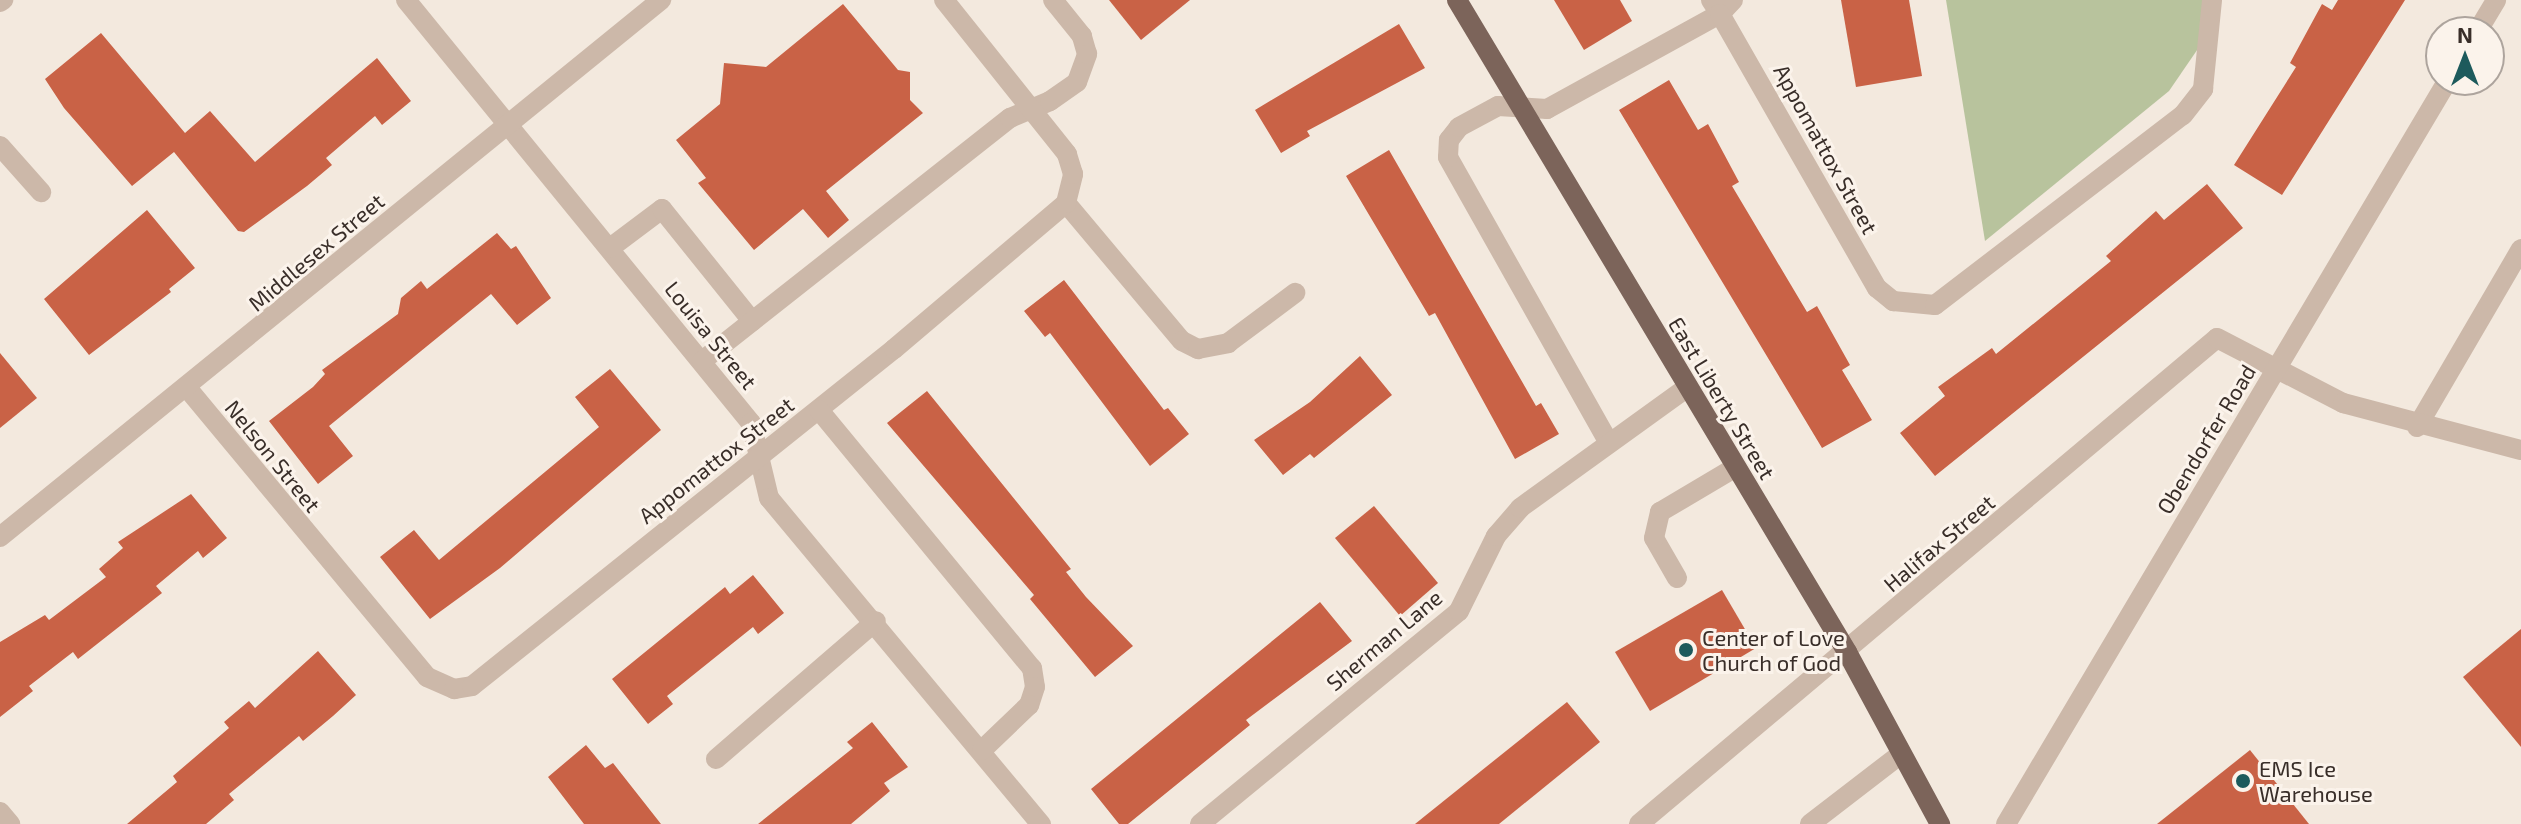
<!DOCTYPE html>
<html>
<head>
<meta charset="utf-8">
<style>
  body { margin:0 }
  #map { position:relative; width:2521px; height:824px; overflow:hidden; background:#f3e9de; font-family:"Exo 2",sans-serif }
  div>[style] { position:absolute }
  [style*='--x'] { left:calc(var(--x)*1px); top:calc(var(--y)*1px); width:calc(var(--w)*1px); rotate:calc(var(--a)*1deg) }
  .green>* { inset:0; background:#b8c39d }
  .building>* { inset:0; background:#c96246 }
  .minor>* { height:20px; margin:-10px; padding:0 10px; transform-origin:10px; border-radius:10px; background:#ccb8a9 }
  .major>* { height:20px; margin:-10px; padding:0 10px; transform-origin:10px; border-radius:10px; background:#7c645a }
  .dots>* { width:22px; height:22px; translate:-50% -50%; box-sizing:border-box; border:4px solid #fbf3eb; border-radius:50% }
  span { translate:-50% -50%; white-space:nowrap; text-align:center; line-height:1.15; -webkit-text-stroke:6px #fbf3eb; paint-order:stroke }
  .street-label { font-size:22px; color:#392e29 }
  .poi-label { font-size:22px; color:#392e29 }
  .left { translate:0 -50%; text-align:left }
  .north { position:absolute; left:2425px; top:16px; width:80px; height:80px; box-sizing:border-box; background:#fbf3eb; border:2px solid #ada49d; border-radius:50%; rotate:0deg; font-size:22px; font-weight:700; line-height:32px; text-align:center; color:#392e29 }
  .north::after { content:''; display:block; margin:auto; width:28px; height:36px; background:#1d5a5c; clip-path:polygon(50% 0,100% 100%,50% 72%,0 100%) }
</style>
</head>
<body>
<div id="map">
  <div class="green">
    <div style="clip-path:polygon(1946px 0,2217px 0,2217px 21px,2169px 91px,1985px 241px)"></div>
  </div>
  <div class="building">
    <div style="clip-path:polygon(1109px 0,1190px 0,1141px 40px)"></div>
    <div style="clip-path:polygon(1554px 0,1620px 0,1632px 21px,1584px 50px)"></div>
    <div style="clip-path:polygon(1841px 0,1909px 0,1922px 76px,1856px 87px)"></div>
    <div style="clip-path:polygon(2338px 0,2405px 0,2282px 195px,2234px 165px,2296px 67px,2290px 63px,2322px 4px,2332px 10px)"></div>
    <div style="clip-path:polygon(843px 4px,898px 70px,910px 72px,910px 100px,923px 113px,826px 191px,849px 220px,828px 238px,803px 209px,754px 250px,698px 183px,706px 178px,676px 140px,720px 104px,724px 63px,766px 67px)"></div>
    <div style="clip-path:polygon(1399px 24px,1425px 68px,1307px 131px,1310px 136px,1281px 153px,1255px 110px)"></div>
    <div style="clip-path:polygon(101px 33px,185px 133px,210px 111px,255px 162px,377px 58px,411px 101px,382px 125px,375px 116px,326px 158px,332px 165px,307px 186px,244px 232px,238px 231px,174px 152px,132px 186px,64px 108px,45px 79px)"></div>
    <div style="clip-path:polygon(1669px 80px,1698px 130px,1708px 124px,1739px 182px,1732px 186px,1807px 312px,1817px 306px,1850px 365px,1842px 370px,1872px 420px,1822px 448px,1619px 110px)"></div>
    <div style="clip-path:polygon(1389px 150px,1536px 406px,1541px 403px,1559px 434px,1515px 459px,1435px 313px,1429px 316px,1346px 176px)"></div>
    <div style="clip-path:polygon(2207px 184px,2243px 228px,1935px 476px,1900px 433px,1945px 396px,1938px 387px,1992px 348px,1996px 354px,2111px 261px,2106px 256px,2156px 211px,2164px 220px)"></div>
    <div style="clip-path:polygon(147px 210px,195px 268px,169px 289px,171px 292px,89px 355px,44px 299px)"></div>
    <div style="clip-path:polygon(497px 233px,511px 249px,516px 246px,551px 298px,517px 325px,491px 294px,329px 426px,353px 456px,318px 484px,269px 421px,313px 387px,325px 374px,322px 370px,398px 314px,401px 298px,421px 281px,427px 289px)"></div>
    <div style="clip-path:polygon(1064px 280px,1164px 410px,1168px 408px,1189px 434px,1150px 466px,1050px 333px,1045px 337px,1024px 311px)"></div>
    <div style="clip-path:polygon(0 353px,37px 398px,0 428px)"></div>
    <div style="clip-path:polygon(1360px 356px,1392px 395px,1314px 458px,1310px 454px,1283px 475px,1254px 440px,1310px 402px)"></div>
    <div style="clip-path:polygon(610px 369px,661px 430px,500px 568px,430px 619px,380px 557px,414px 530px,439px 560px,599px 427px,575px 397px)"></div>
    <div style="clip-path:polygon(927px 391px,1071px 569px,1066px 572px,1086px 597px,1133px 646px,1095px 677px,1030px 599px,1034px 595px,887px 423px)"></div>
    <div style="clip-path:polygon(191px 494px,227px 538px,203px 558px,198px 551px,156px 586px,162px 593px,78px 659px,73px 652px,29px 686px,33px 691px,0 717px,0 642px,45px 615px,49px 620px,106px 577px,99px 569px,123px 548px,118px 542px)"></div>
    <div style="clip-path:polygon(1374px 506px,1438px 583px,1400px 616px,1335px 538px)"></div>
    <div style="clip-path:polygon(753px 575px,784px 613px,758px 634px,753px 627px,667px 696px,673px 704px,648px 724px,612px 679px,725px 587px,730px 594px)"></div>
    <div style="clip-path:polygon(1722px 590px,1756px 648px,1650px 711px,1615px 652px)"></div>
    <div style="clip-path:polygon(1320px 602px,1352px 641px,1246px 720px,1250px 725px,1128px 824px,1119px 824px,1091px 789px)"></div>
    <div style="clip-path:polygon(2521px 629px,2521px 747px,2463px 677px)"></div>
    <div style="clip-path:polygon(318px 651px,356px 695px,333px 716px,303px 741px,299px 736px,229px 794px,234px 800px,206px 824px,127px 824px,177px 782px,173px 776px,229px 728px,224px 722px,249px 701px,255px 708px)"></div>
    <div style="clip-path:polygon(1567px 702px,1600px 742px,1499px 824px,1415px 824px)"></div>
    <div style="clip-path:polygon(872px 722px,908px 767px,884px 783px,890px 791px,851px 824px,758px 824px,853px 748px,847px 742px)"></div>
    <div style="clip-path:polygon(586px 745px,605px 768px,613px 763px,661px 824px,584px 824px,548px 777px)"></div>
    <div style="clip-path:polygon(2250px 750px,2309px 824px,2157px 824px)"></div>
  </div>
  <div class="minor">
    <div style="--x:406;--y:0;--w:546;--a:50.8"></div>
    <div style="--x:751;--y:423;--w:77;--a:76.5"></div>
    <div style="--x:769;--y:498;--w:425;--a:50.2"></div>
    <div style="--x:1711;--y:0;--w:17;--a:57"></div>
    <div style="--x:1720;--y:14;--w:19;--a:-47"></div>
    <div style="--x:0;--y:2;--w:4;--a:-34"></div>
    <div style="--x:2477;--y:32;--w:37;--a:-59"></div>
    <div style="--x:0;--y:146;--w:62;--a:48.3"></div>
    <div style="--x:1066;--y:203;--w:180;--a:50"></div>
    <div style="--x:1182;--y:341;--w:18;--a:27"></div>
    <div style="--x:1198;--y:349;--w:31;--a:-11"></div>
    <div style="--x:1228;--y:343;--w:84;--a:-36.7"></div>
    <div style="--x:610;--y:248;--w:65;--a:-36.9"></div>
    <div style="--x:662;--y:209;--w:144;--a:51.2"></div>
    <div style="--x:702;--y:361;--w:392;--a:-38.3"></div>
    <div style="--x:1010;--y:118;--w:43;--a:-23"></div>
    <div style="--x:1050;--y:101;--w:33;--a:-35"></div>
    <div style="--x:1077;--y:82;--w:30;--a:-70"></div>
    <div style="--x:1087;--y:54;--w:19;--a:-106"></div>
    <div style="--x:1082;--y:36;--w:46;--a:-128.9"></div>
    <div style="--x:188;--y:389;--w:374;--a:50.3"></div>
    <div style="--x:427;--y:677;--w:30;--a:24"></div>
    <div style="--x:454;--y:689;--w:18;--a:-9"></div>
    <div style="--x:472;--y:686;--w:540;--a:-38.61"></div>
    <div style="--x:894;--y:349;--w:226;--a:-40.3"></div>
    <div style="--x:1066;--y:203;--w:30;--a:-76"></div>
    <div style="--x:1073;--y:174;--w:21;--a:-107"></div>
    <div style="--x:1067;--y:154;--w:197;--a:-128.6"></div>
    <div style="--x:819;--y:410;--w:335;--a:50.5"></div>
    <div style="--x:1032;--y:668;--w:19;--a:81"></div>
    <div style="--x:1035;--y:687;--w:19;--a:108"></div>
    <div style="--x:1029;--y:705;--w:65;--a:136.2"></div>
    <div style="--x:2417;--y:427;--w:206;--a:-59.7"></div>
    <div style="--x:1609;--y:443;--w:328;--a:-119.4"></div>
    <div style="--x:1448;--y:157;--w:17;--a:-87"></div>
    <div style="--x:1449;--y:140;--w:16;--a:-52"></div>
    <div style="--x:1459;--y:127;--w:44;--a:-28.3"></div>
    <div style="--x:1498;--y:106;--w:49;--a:3.5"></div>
    <div style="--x:1547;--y:109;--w:197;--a:-28.8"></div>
    <div style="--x:1720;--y:14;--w:316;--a:60.2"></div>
    <div style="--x:1877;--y:288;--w:21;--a:39"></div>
    <div style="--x:1893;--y:301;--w:42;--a:5.4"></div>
    <div style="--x:1935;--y:305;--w:312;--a:-37.5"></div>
    <div style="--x:2183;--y:115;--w:33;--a:-52"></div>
    <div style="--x:2203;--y:89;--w:89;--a:-84.2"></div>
    <div style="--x:0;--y:537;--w:852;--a:-39.09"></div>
    <div style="--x:1677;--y:578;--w:46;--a:-119.9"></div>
    <div style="--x:1654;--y:538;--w:27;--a:-77"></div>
    <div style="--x:1660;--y:512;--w:88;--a:-30.6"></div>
    <div style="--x:716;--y:759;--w:211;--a:-40.8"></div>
    <div style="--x:0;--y:812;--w:16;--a:50"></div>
    <div style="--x:1200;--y:824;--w:335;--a:-39.4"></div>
    <div style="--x:1459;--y:611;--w:84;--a:-63.7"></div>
    <div style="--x:1496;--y:536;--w:37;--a:-49"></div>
    <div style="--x:1520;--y:508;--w:207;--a:-35.8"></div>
    <div style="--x:1639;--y:824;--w:755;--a:-40.06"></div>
    <div style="--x:2217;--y:338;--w:142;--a:27.3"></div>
    <div style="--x:2343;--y:403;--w:184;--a:14.8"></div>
    <div style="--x:1810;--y:824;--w:115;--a:-37.6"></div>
    <div style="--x:2006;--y:824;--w:865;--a:-59.29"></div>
  </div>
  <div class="major">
    <div style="--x:1457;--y:0;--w:760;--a:59.11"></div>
    <div style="--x:1847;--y:652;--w:196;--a:61.6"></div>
  </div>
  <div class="dots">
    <div style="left:1686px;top:650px;background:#1d5a5c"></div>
    <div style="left:2243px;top:781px;background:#1d5a5c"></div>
  </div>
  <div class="street-label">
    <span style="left:1826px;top:149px;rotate:61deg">Appomattox Street</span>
    <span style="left:316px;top:252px;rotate:-40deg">Middlesex Street</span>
    <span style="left:711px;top:335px;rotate:51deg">Louisa Street</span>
    <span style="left:1722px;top:398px;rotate:59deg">East Liberty Street</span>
    <span style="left:2206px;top:439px;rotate:-59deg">Obendorfer Road</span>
    <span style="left:273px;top:456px;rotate:51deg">Nelson Street</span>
    <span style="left:716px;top:460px;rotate:-38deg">Appomattox Street</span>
    <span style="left:1939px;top:543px;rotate:-40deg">Halifax Street</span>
    <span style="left:1384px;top:640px;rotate:-40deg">Sherman Lane</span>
  </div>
  <div class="poi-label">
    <span class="left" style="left:1702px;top:650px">Center of Love<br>Church of God</span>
    <span class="left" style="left:2259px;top:781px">EMS Ice<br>Warehouse</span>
  </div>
  <div class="north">N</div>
</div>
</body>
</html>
